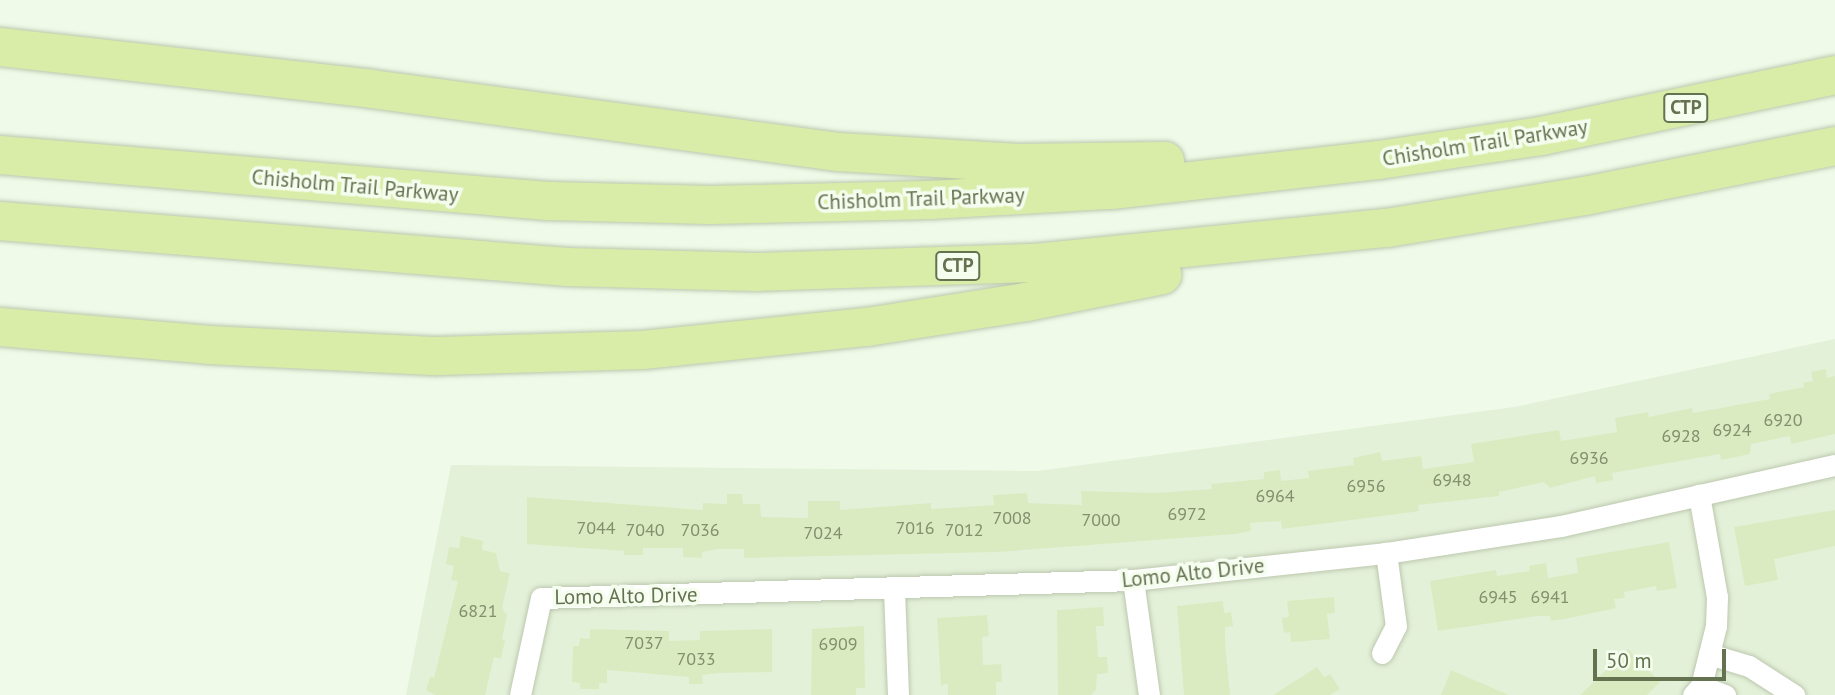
<!DOCTYPE html>
<html>
<head>
<meta charset="utf-8">
<style>
  body { margin:0 }
  #map { position:relative; width:1835px; height:695px; overflow:hidden; background:#f0fae9; font-family:"PT Sans",sans-serif }
  div>[style] { position:absolute }
  [style*='--x'] { left:calc(var(--x)*1px); top:calc(var(--y)*1px); width:calc(var(--w)*1px); rotate:calc(var(--a)*1deg) }
  .residential>* { inset:0; background:#e4f1d9 }
  .building>* { inset:0; background:#daebc2 }
  .roads { filter:drop-shadow(0 0 2px #bcc8ae) drop-shadow(0 0 2px #bcc8ae) }
  .minor>* { height:21px; margin:-10.5px; padding:0 10.5px; transform-origin:10.5px; border-radius:10.5px; background:#fff }
  .motorway>* { height:38px; margin:-19px; padding:0 19px; transform-origin:19px; border-radius:19px; background:#daeda8 }
  span { translate:-50% -50%; white-space:nowrap; text-align:center; line-height:1.15; -webkit-text-stroke:7px #f5fdef; paint-order:stroke }
  .number-label { font-size:18px; color:#82906c }
  .number-label span { -webkit-text-stroke-width:0 }
  .shield-label span { padding:2px 5px; background:#f5fdef; border:2px solid; border-radius:5px; -webkit-text-stroke-width:0 }
  .shield-label { font-size:19px; color:#657250; font-weight:700 }
  .street-label { font-size:21px; color:#657250 }
  .scale { position:absolute; left:1593px; top:649px; width:133px; height:32px; box-sizing:border-box; border:4px solid #657250; border-top:0; padding-left:9px; font-size:21px; line-height:24px; white-space:nowrap; color:#657250; -webkit-text-stroke:5px #f5fdef; paint-order:stroke }
</style>
</head>
<body>
<div id="map">
  <div class="residential">
    <div style="clip-path:polygon(1835px 339px,1835px 695px,406px 695px,451px 465px,1037px 471px,1514px 407px)"></div>
  </div>
  <div class="building">
    <div style="clip-path:polygon(1826px 369px,1827px 378px,1835px 376px,1835px 434px,1791px 444px,1790px 436px,1751px 444px,1750px 454px,1721px 460px,1720px 454px,1612px 473px,1613px 480px,1596px 483px,1595px 476px,1550px 488px,1544px 482px,1499px 492px,1499px 496px,1418px 505px,1419px 511px,1413px 512px,1282px 529px,1281px 521px,1250px 523px,1251px 531px,1235px 534px,997px 552px,744px 558px,744px 549px,717px 549px,702px 552px,702px 558px,683px 557px,683px 548px,643px 548px,643px 555px,624px 555px,624px 551px,527px 544px,527px 497px,703px 510px,703px 503px,727px 504px,727px 494px,742px 494px,743px 504px,760px 504px,761px 517px,808px 518px,808px 501px,840px 501px,840px 510px,931px 503px,931px 509px,994px 505px,993px 495px,1027px 493px,1028px 503px,1082px 505px,1081px 491px,1157px 493px,1212px 489px,1211px 484px,1264px 479px,1264px 472px,1280px 470px,1281px 481px,1309px 478px,1308px 471px,1354px 465px,1353px 458px,1380px 452px,1382px 461px,1421px 456px,1423px 469px,1474px 462px,1471px 444px,1559px 430px,1561px 441px,1617px 432px,1615px 418px,1648px 412px,1649px 417px,1692px 408px,1693px 413px,1770px 399px,1769px 394px,1804px 387px,1803px 383px,1813px 381px,1811px 372px)"></div>
    <div style="clip-path:polygon(1835px 510px,1835px 546px,1774px 559px,1778px 580px,1745px 586px,1734px 527px)"></div>
    <div style="clip-path:polygon(461px 536px,483px 541px,482px 550px,496px 553px,500px 571px,510px 573px,502px 608px,507px 615px,502px 639px,505px 640px,501px 659px,494px 657px,485px 695px,435px 695px,426px 690px,430px 677px,434px 678px,458px 581px,451px 580px,454px 566px,446px 564px,449px 547px,459px 548px)"></div>
    <div style="clip-path:polygon(1669px 542px,1677px 588px,1657px 591px,1656px 586px,1624px 592px,1625px 598px,1614px 599px,1616px 608px,1570px 618px,1551px 621px,1550px 616px,1537px 616px,1438px 631px,1430px 581px,1496px 570px,1497px 576px,1530px 571px,1529px 566px,1546px 563px,1548px 578px,1578px 573px,1576px 558px)"></div>
    <div style="clip-path:polygon(1334px 597px,1335px 613px,1327px 614px,1330px 639px,1291px 642px,1290px 632px,1284px 633px,1282px 618px,1289px 617px,1287px 601px)"></div>
    <div style="clip-path:polygon(1223px 601px,1224px 613px,1231px 612px,1233px 626px,1225px 627px,1225px 642px,1230px 695px,1184px 695px,1177px 606px)"></div>
    <div style="clip-path:polygon(1103px 607px,1104px 626px,1096px 626px,1098px 657px,1107px 657px,1108px 673px,1097px 674px,1096px 690px,1091px 695px,1058px 695px,1057px 610px)"></div>
    <div style="clip-path:polygon(987px 615px,989px 636px,982px 637px,983px 665px,1001px 664px,1002px 682px,996px 682px,996px 695px,948px 695px,948px 684px,941px 685px,937px 618px)"></div>
    <div style="clip-path:polygon(864px 626px,865px 688px,856px 688px,856px 695px,811px 695px,812px 629px)"></div>
    <div style="clip-path:polygon(590px 629px,669px 631px,669px 641px,700px 640px,700px 631px,772px 629px,772px 672px,718px 673px,702px 675px,703px 684px,689px 684px,689px 677px,607px 670px,607px 683px,599px 683px,599px 689px,580px 689px,580px 683px,572px 682px,573px 646px,579px 646px,580px 638px,590px 639px)"></div>
    <div style="clip-path:polygon(1628px 649px,1660px 682px,1647px 695px,1580px 695px)"></div>
    <div style="clip-path:polygon(1317px 667px,1324px 677px,1330px 674px,1340px 689px,1330px 695px,1273px 695px)"></div>
    <div style="clip-path:polygon(1451px 670px,1509px 695px,1441px 695px)"></div>
  </div>
  <div class="roads">
    <div class="minor">
      <div style="--x:1133;--y:580;--w:116;--a:82.1"></div>
      <div style="--x:894;--y:590;--w:105;--a:87.8"></div>
      <div style="--x:1382;--y:653;--w:30;--a:-63"></div>
      <div style="--x:1396;--y:626;--w:74;--a:-97.8"></div>
      <div style="--x:1709;--y:654;--w:42;--a:16.7"></div>
      <div style="--x:1749;--y:666;--w:54;--a:32.8"></div>
      <div style="--x:1701;--y:686;--w:26;--a:21"></div>
      <div style="--x:520;--y:695;--w:99;--a:-77.8"></div>
      <div style="--x:541;--y:598;--w:592;--a:-1.74"></div>
      <div style="--x:1133;--y:580;--w:254;--a:-6.1"></div>
      <div style="--x:1386;--y:553;--w:177;--a:-8.8"></div>
      <div style="--x:1561;--y:526;--w:281;--a:-12.6"></div>
      <div style="--x:1693;--y:695;--w:12;--a:-48"></div>
      <div style="--x:1701;--y:686;--w:62;--a:-76"></div>
      <div style="--x:1716;--y:626;--w:29;--a:-88"></div>
      <div style="--x:1717;--y:597;--w:104;--a:-100"></div>
    </div>
    <div class="motorway">
      <div style="--x:0;--y:47;--w:374;--a:6.4"></div>
      <div style="--x:372;--y:89;--w:471;--a:7.7"></div>
      <div style="--x:839;--y:152;--w:179;--a:3.5"></div>
      <div style="--x:1018;--y:163;--w:147;--a:-0.8"></div>
      <div style="--x:0;--y:155;--w:550;--a:4.8"></div>
      <div style="--x:548;--y:201;--w:162;--a:1.4"></div>
      <div style="--x:710;--y:205;--w:220;--a:-1.3"></div>
      <div style="--x:930;--y:200;--w:181;--a:-3.2"></div>
      <div style="--x:1111;--y:190;--w:270;--a:-6.4"></div>
      <div style="--x:1379;--y:160;--w:164;--a:-8.4"></div>
      <div style="--x:1541;--y:136;--w:300;--a:-11.7"></div>
      <div style="--x:0;--y:221;--w:569;--a:4.64"></div>
      <div style="--x:567;--y:267;--w:189;--a:1.5"></div>
      <div style="--x:756;--y:272;--w:278;--a:-1.9"></div>
      <div style="--x:1034;--y:263;--w:355;--a:-5.7"></div>
      <div style="--x:1387;--y:228;--w:201;--a:-9.2"></div>
      <div style="--x:1585;--y:196;--w:255;--a:-11.3"></div>
      <div style="--x:0;--y:327;--w:210;--a:4.9"></div>
      <div style="--x:209;--y:345;--w:229;--a:2.8"></div>
      <div style="--x:438;--y:356;--w:205;--a:-1.7"></div>
      <div style="--x:643;--y:350;--w:225;--a:-5.9"></div>
      <div style="--x:867;--y:327;--w:161;--a:-8.9"></div>
      <div style="--x:1026;--y:302;--w:139;--a:-11.2"></div>
    </div>
  </div>
  <div class="number-label">
    <span style="left:1783px;top:420px">6920</span>
    <span style="left:1732px;top:430px">6924</span>
    <span style="left:1681px;top:436px">6928</span>
    <span style="left:1589px;top:458px">6936</span>
    <span style="left:1452px;top:480px">6948</span>
    <span style="left:1366px;top:486px">6956</span>
    <span style="left:1275px;top:496px">6964</span>
    <span style="left:1187px;top:514px">6972</span>
    <span style="left:1012px;top:518px">7008</span>
    <span style="left:1101px;top:520px">7000</span>
    <span style="left:596px;top:528px">7044</span>
    <span style="left:915px;top:528px">7016</span>
    <span style="left:645px;top:530px">7040</span>
    <span style="left:700px;top:530px">7036</span>
    <span style="left:964px;top:530px">7012</span>
    <span style="left:823px;top:533px">7024</span>
    <span style="left:1498px;top:597px">6945</span>
    <span style="left:1550px;top:597px">6941</span>
    <span style="left:478px;top:611px">6821</span>
    <span style="left:644px;top:643px">7037</span>
    <span style="left:838px;top:644px">6909</span>
    <span style="left:696px;top:659px">7033</span>
  </div>
  <div class="shield-label">
    <span style="left:1686px;top:108px">CTP</span>
    <span style="left:958px;top:266px">CTP</span>
  </div>
  <div class="street-label">
    <span style="left:1485px;top:143px;rotate:-9deg">Chisholm Trail Parkway</span>
    <span style="left:355px;top:186px;rotate:5deg">Chisholm Trail Parkway</span>
    <span style="left:921px;top:199px;rotate:-2deg">Chisholm Trail Parkway</span>
    <span style="left:1193px;top:573px;rotate:-6deg">Lomo Alto Drive</span>
    <span style="left:626px;top:596px;rotate:-1deg">Lomo Alto Drive</span>
  </div>
  <div class="scale">50 m</div>
</div>
</body>
</html>
